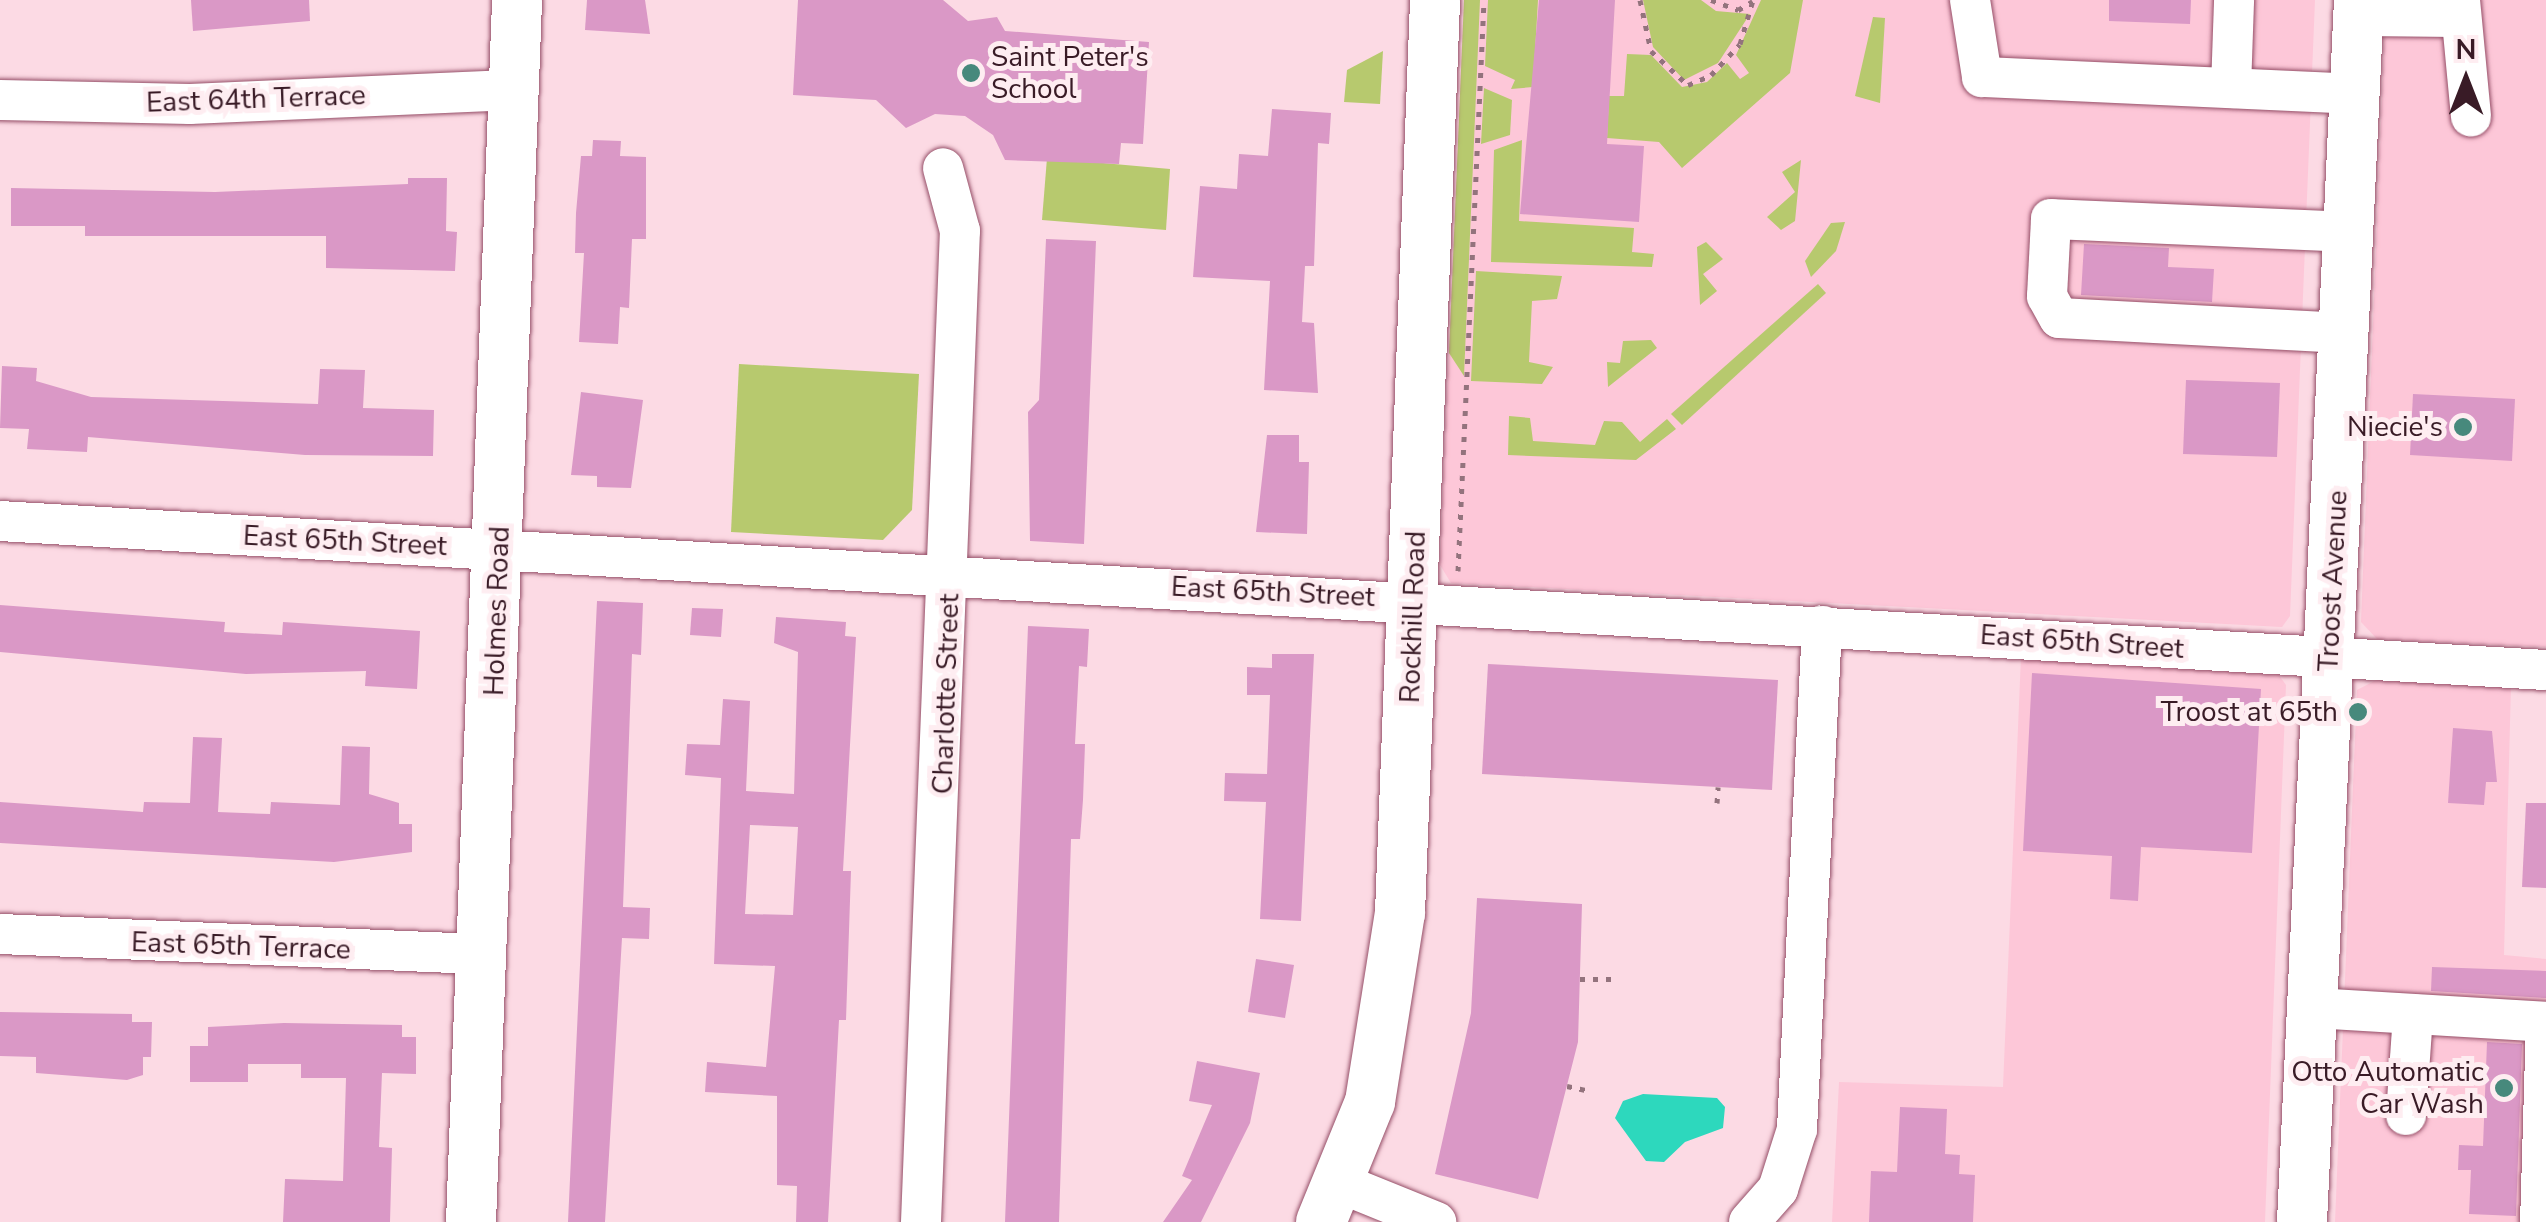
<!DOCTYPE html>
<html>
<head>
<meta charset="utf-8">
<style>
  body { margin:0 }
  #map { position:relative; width:2546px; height:1222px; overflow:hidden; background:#fcdae4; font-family:"Nunito Sans",sans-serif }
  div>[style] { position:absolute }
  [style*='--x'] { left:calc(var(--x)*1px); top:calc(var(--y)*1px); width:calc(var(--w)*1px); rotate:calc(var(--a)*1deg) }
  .built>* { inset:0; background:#fdc7d8 }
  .green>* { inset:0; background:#b7c96e }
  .water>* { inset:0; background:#2dd8bd }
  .building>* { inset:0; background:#da98c6 }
  .path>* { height:5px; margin-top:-2.5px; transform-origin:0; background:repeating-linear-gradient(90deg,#93737d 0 5px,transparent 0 13px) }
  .roads { filter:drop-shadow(0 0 2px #954e67) drop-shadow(0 0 2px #954e67) }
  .minor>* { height:40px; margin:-20px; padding:0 20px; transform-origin:20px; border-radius:20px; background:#fff }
  .major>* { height:50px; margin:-25px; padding:0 25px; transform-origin:25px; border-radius:25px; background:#fff }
  .dots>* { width:28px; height:28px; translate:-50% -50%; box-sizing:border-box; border:5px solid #feedf1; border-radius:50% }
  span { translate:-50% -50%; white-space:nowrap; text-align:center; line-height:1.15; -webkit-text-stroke:10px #feedf1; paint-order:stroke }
  .poi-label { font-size:28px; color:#391b26 }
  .left { translate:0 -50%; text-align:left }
  .right { translate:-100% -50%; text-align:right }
  .street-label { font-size:28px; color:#391b26 }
  .north { position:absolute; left:2416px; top:30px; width:100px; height:100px; -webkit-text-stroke:8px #feedf1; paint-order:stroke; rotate:0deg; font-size:28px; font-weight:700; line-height:40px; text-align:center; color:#391b26 }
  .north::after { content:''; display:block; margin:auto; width:35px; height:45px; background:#391b26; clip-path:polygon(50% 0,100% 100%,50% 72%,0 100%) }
</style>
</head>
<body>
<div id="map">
  <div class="built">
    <div style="clip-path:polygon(1464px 0,2315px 0,2290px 616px,2282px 627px,1451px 583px,1440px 565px)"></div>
    <div style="clip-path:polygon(2386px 0,2546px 0,2546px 647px,2377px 639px,2361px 622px)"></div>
    <div style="clip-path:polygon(2021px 656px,2276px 671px,2286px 685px,2265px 1222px,1832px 1222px,1839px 1082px,2003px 1087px)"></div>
    <div style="clip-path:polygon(2382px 677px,2511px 685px,2504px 955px,2546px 959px,2546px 1222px,2335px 1222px,2357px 690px)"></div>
  </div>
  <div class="green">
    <div style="clip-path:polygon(1464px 0,1480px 0,1464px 376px,1449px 353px)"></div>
    <div style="clip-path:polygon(1488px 0,1538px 0,1533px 87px,1511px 89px,1515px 80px,1485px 66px)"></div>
    <div style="clip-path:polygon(1643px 0,1701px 0,1716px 11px,1750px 14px,1718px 63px,1684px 80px,1653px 47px)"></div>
    <div style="clip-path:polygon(1761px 0,1803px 0,1790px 73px,1682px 168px,1659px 142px,1607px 138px,1609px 96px,1624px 96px,1627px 54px,1651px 55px,1682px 87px,1707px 82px,1727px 63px,1740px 79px,1749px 73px,1736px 55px)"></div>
    <div style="clip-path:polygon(1873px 17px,1885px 18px,1880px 103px,1855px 96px)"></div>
    <div style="clip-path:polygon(1383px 51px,1380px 104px,1344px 102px,1347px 70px)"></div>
    <div style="clip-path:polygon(1484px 88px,1512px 100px,1510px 135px,1481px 144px)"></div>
    <div style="clip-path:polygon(1522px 140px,1519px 221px,1634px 228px,1632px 252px,1654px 254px,1652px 267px,1491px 262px,1494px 150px)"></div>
    <div style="clip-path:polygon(1047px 158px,1170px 169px,1166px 230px,1042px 220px)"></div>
    <div style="clip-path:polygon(1801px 160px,1795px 221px,1781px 230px,1767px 217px,1795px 192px,1782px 172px)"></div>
    <div style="clip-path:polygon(1845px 222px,1836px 251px,1811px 277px,1805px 261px,1831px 223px)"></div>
    <div style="clip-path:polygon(1706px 242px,1723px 259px,1703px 274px,1717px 291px,1700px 305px,1697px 247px)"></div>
    <div style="clip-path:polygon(1476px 271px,1562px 276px,1557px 299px,1532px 301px,1529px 362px,1553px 367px,1542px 384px,1471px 381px)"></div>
    <div style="clip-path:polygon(1818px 284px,1826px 293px,1682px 425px,1671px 414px)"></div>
    <div style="clip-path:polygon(1623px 341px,1651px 340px,1657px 348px,1608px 387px,1607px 362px,1620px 363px)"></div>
    <div style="clip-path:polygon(739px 364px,919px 374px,912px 510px,883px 540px,731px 532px)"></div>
    <div style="clip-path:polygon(1509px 416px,1530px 418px,1533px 441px,1595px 445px,1604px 421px,1622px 422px,1640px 442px,1667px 419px,1676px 429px,1636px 460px,1508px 455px)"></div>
  </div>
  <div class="water">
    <div style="clip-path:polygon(1643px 1094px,1717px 1098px,1725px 1107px,1723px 1128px,1685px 1142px,1664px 1162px,1646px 1161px,1615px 1118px,1623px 1101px)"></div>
  </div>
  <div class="building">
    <div style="clip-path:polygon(191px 0,309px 0,310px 21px,193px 31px)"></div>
    <div style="clip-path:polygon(587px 0,645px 0,650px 34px,585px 30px)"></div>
    <div style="clip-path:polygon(798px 0,943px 0,968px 21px,997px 17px,1005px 31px,1149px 42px,1143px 144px,1121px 143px,1119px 164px,1005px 160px,993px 135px,965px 116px,935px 114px,906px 128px,876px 100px,793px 95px)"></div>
    <div style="clip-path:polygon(1539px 0,1615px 0,1607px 144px,1644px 146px,1639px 222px,1520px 214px)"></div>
    <div style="clip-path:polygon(2109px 0,2191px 0,2190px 24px,2109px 21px)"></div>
    <div style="clip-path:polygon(1272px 109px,1331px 113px,1329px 144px,1318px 143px,1314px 266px,1305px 266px,1302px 322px,1314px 323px,1318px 393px,1264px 390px,1270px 281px,1193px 277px,1200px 186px,1237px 189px,1239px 154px,1268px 156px)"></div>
    <div style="clip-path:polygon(593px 140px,621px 141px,620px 156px,646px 157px,646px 239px,632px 239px,629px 308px,620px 307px,618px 344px,579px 342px,584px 253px,575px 253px,576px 213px,581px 156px,592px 156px)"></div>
    <div style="clip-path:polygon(408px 178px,447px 178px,446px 231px,457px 232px,455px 271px,326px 268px,326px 236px,85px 236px,85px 226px,11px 226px,11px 188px,215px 192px,408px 184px)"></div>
    <div style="clip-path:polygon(1046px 239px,1096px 241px,1084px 544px,1030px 541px,1028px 412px,1039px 400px)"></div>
    <div style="clip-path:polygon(2084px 244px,2169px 248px,2168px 267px,2214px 269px,2212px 302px,2081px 295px)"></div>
    <div style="clip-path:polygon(2px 366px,37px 368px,36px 381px,91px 397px,318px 404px,320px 369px,365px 370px,363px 408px,434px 410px,433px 456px,305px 455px,88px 437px,87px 452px,27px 449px,29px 429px,0 428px)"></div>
    <div style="clip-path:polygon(2186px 380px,2280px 383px,2277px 457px,2183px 454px)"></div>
    <div style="clip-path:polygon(581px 392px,643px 400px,631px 488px,597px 487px,597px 476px,571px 475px)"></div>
    <div style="clip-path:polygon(2413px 394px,2515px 399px,2512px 461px,2410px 455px)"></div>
    <div style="clip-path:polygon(1267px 435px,1299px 435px,1299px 462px,1309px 462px,1307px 534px,1256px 532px)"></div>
    <div style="clip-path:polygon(597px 601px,643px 603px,641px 655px,632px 654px,623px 907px,650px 908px,649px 939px,622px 938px,605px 1222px,568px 1222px)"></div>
    <div style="clip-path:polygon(0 605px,225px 622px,224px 632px,282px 635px,283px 622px,420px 631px,417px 689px,365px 686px,366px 671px,246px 674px,0 652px)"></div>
    <div style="clip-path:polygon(692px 608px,723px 609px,721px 637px,690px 635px)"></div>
    <div style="clip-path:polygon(evenodd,776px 617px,846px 622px,845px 636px,856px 637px,843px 871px,851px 871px,846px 1020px,839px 1020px,828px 1222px,796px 1222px,797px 1186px,777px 1185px,777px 1096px,705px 1092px,707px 1062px,766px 1067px,775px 966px,714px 964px,721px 778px,685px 775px,687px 744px,720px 745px,723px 699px,750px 701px,746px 791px,794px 794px,798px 652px,774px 643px,776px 617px,750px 825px,798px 827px,793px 915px,745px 914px,750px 825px)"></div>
    <div style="clip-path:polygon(1028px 626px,1089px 629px,1087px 667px,1079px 666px,1075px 744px,1085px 744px,1083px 800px,1080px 839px,1071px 839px,1059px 1222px,1005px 1222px)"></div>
    <div style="clip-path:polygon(1272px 654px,1314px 654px,1301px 921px,1260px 919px,1266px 802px,1224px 801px,1225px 773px,1267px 774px,1270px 695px,1247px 695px,1247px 667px,1272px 668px)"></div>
    <div style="clip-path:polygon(1488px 664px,1778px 680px,1772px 790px,1482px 774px)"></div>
    <div style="clip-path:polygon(2032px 673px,2261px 689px,2252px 853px,2141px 847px,2138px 901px,2110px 899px,2112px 856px,2023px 851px)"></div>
    <div style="clip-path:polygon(2453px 728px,2492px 731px,2497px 782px,2486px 782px,2484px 805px,2448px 803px)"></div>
    <div style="clip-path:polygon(193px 737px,222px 738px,218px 812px,270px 814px,271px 802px,340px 805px,342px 746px,370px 747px,369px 794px,399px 803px,399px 824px,412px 824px,412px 852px,334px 862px,0 843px,0 802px,143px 812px,144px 802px,190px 803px)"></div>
    <div style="clip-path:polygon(2526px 803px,2546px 803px,2546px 888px,2522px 887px)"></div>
    <div style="clip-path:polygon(1477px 898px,1582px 904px,1578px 1042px,1538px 1199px,1435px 1174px,1471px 1013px)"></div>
    <div style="clip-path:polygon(1256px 959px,1294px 965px,1285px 1018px,1248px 1012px)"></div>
    <div style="clip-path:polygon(2432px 967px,2546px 971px,2546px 998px,2431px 991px)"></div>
    <div style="clip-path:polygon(0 1012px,132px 1014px,132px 1022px,152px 1022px,151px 1057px,143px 1057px,143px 1075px,127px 1080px,36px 1073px,36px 1057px,0 1056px)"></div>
    <div style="clip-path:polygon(284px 1023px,402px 1025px,402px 1037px,416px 1037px,416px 1074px,382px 1073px,379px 1147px,392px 1148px,390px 1222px,283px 1222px,285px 1179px,343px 1181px,346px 1078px,301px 1078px,301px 1064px,248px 1064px,248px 1082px,190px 1082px,190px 1046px,208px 1046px,208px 1027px)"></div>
    <div style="clip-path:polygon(2487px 1042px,2522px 1044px,2516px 1216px,2469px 1214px,2471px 1170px,2458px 1170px,2459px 1145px,2483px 1146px)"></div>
    <div style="clip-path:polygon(1197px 1061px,1260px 1073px,1250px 1123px,1201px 1222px,1163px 1222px,1192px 1180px,1182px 1176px,1212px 1105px,1189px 1101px)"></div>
    <div style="clip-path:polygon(1900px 1107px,1947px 1109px,1945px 1154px,1960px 1155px,1959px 1174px,1975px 1175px,1973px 1222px,1869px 1222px,1871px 1171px,1897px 1172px)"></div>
  </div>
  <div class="path">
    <div style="--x:1640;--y:0;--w:52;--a:77.8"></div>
    <div style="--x:1651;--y:51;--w:50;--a:42.6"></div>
    <div style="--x:1688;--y:85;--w:25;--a:-23"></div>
    <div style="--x:1711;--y:75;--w:42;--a:-46.9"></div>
    <div style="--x:1740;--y:44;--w:46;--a:-73.5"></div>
    <div style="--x:1711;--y:0;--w:29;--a:20"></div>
    <div style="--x:1738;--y:10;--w:17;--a:-31"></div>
    <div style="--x:1458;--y:571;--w:572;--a:-87.39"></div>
    <div style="--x:1717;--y:803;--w:16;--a:-86"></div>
    <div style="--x:1580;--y:979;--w:32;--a:0"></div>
    <div style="--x:1567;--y:1086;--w:19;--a:12"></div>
  </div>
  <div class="roads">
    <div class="minor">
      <div style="--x:1970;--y:0;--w:78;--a:81.1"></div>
      <div style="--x:1982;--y:77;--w:373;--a:2.6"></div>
      <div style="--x:2460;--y:0;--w:117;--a:84.6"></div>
      <div style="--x:2358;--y:16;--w:102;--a:0.6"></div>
      <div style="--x:2231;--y:88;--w:88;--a:-88"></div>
      <div style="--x:0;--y:100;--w:190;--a:1.2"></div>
      <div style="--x:190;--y:104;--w:322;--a:-2.5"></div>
      <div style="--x:2344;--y:333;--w:285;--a:-177"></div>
      <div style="--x:2059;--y:318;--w:25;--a:-119"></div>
      <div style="--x:2047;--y:296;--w:77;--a:-87"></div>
      <div style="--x:2051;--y:219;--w:297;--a:2.5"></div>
      <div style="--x:0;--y:521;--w:2550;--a:3.35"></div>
      <div style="--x:0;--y:934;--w:483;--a:2.4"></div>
      <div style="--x:2313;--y:1008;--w:233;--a:3.4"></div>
      <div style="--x:2546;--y:1022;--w:200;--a:91.7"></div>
      <div style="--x:2406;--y:1115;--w:101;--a:-86"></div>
      <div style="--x:1340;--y:1183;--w:104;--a:22.1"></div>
      <div style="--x:921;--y:1222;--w:992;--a:-87.75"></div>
      <div style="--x:960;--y:231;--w:65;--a:-105.1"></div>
      <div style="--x:1749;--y:1222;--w:44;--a:-48.7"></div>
      <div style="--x:1778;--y:1189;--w:63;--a:-72.4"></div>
      <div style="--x:1797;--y:1129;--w:504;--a:-87.15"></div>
    </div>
    <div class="major">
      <div style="--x:471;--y:1222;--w:1223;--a:-87.84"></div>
      <div style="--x:1321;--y:1222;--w:130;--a:-67.8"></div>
      <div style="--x:1370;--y:1102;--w:191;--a:-81"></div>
      <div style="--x:1400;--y:913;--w:914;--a:-87.8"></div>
      <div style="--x:2302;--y:1222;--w:1223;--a:-87.33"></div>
    </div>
  </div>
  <div class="dots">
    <div style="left:971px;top:73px;background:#47897c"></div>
    <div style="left:2463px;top:427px;background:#47897c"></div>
    <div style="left:2358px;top:712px;background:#47897c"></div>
    <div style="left:2504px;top:1088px;background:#47897c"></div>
  </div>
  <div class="poi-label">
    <span class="left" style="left:991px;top:73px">Saint Peter's<br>School</span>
    <span class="right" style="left:2443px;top:427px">Niecie's</span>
    <span class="right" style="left:2338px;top:712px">Troost at 65th</span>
    <span class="right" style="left:2484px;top:1088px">Otto Automatic<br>Car Wash</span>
  </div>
  <div class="street-label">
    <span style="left:256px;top:99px;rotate:-2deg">East 64th Terrace</span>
    <span style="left:345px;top:541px;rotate:3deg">East 65th Street</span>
    <span style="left:2333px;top:581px;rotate:-87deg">Troost Avenue</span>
    <span style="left:1273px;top:592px;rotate:3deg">East 65th Street</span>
    <span style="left:497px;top:611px;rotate:-88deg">Holmes Road</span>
    <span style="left:1413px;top:617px;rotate:-88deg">Rockhill Road</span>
    <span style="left:2082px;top:642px;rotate:4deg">East 65th Street</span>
    <span style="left:946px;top:694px;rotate:-88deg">Charlotte Street</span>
    <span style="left:241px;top:946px;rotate:2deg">East 65th Terrace</span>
  </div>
  <div class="north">N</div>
</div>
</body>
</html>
